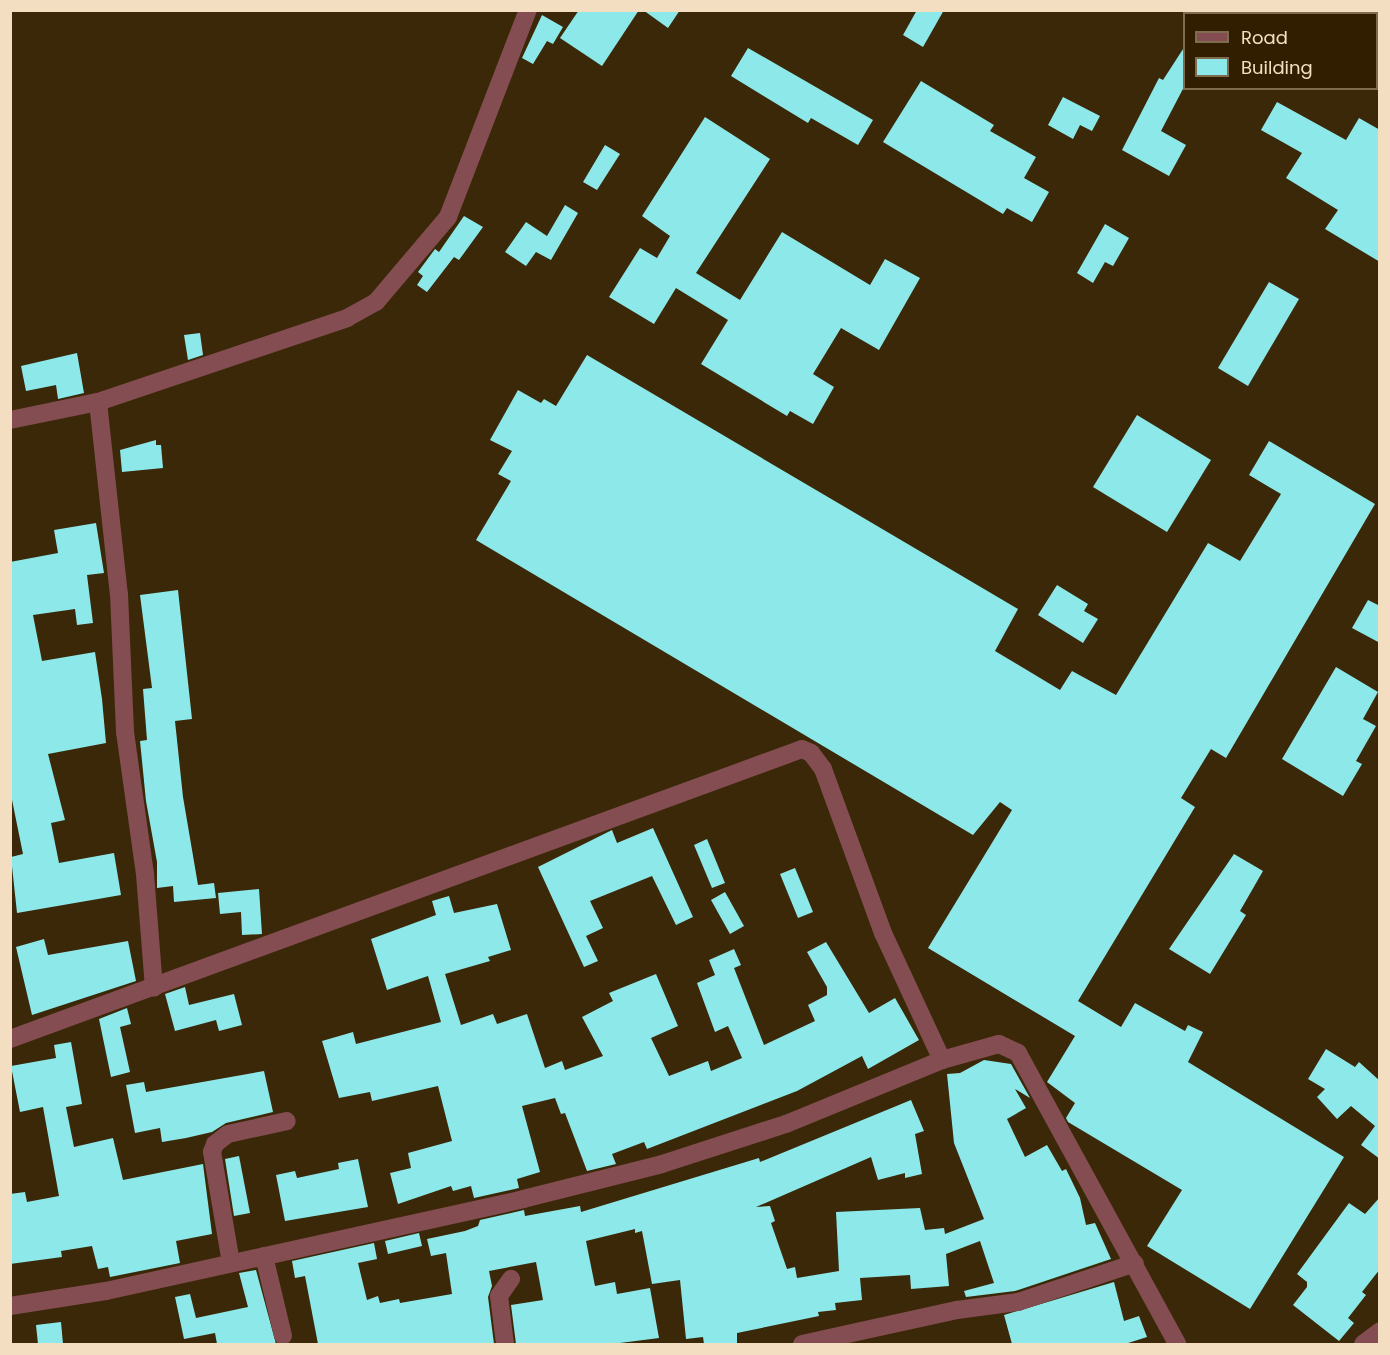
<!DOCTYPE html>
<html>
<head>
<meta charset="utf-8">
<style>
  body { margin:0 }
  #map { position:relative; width:1390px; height:1355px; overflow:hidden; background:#3b2808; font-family:Poppins,sans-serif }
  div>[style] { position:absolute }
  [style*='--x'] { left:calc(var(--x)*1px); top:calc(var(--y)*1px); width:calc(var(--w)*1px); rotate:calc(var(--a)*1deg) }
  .building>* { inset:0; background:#8de9e9 }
  .minor>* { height:18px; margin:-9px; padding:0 9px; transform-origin:9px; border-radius:9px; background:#844d51 }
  span { translate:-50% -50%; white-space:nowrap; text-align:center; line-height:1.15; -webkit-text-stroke:6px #311e00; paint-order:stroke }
  .frame { position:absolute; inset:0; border:12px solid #f3dec2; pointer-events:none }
  .legend { position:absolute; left:1183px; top:12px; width:195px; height:78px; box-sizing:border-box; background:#311e00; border:2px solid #7f6b4e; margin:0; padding:8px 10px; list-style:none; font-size:18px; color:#f3dec2 }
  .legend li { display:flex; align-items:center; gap:12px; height:30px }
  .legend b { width:30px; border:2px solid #7f6b4e }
</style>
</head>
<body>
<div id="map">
  <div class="building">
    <div style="clip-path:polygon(579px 10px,639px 10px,602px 66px,560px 38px)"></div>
    <div style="clip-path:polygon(643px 10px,680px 10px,668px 28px)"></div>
    <div style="clip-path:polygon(917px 10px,944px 10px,923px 47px,903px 35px)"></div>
    <div style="clip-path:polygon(542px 15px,563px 27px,553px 44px,547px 41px,533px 64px,522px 58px)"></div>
    <div style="clip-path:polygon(1185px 46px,1185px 85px,1161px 131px,1186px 145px,1169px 176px,1122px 150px,1159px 78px,1163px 80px)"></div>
    <div style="clip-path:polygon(748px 48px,873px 120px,858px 145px,811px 118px,808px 123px,731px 76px)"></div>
    <div style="clip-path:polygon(921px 81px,994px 125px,990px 131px,1036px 157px,1024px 178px,1049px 192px,1032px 222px,1007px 208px,1003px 214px,883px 142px)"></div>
    <div style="clip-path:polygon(1063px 97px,1100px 116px,1092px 131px,1080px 125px,1073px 139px,1048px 125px)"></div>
    <div style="clip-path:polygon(1277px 102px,1346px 140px,1359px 118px,1380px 130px,1380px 262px,1325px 229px,1338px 210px,1286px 178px,1302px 153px,1261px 130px)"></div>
    <div style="clip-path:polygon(705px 117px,770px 159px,696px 273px,740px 300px,782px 232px,870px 285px,885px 259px,920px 278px,879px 350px,841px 328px,813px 374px,834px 387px,813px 424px,790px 411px,787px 416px,701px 364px,728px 320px,676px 288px,654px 324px,609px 297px,640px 248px,657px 258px,670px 236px,642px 216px)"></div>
    <div style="clip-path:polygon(605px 145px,620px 154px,597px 190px,583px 182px)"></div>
    <div style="clip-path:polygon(565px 205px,578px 213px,551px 260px,536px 252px,526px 266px,505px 252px,526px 222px,547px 236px)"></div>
    <div style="clip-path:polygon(464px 216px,483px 227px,459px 260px,454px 257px,427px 292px,417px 285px,423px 276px,418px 272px,435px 249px,439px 252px)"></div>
    <div style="clip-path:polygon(1105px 224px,1129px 238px,1113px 266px,1105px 262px,1093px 283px,1077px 273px)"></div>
    <div style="clip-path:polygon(1269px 282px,1299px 299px,1248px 386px,1218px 368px)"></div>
    <div style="clip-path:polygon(200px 333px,203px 355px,188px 360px,184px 335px)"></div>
    <div style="clip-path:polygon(77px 353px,84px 393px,58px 399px,56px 385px,26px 391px,21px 366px)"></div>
    <div style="clip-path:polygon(587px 355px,1018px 609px,995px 651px,1060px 690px,1072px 671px,1116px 695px,1208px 543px,1240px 561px,1281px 494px,1249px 475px,1269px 441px,1375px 504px,1226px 758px,1211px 749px,1181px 798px,1195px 807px,1078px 1001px,1121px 1027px,1135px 1003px,1185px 1031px,1188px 1025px,1203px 1032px,1188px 1062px,1344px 1157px,1250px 1309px,1147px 1246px,1182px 1190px,1068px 1122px,1066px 1118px,1075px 1103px,1047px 1082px,1075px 1036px,928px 948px,1012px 810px,1000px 802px,973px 835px,476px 540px,511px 481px,498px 474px,512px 451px,490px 440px,518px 390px,541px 403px,544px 399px,556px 406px)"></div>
    <div style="clip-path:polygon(1137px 415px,1211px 460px,1167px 532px,1093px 487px)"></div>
    <div style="clip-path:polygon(156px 440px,156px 445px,161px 445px,163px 468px,122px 472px,120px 450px)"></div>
    <div style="clip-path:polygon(96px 523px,104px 573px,87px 575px,93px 623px,77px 625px,75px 609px,33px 615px,42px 661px,95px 652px,102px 699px,106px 743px,48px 754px,65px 820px,51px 823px,59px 863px,114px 853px,121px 895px,17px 913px,11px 857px,23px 854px,10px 790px,10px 562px,58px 553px,54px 530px)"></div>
    <div style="clip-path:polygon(1057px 585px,1088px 604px,1084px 611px,1098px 619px,1083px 643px,1038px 615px)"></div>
    <div style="clip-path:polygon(178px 590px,192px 719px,175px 721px,183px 797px,198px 885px,214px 883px,216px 898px,174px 902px,173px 886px,157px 888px,157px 862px,146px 801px,140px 741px,147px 740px,143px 689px,152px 688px,140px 595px)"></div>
    <div style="clip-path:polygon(1368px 600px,1380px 606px,1380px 643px,1352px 628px)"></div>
    <div style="clip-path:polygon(1336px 667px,1378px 692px,1363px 719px,1376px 726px,1356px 761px,1362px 764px,1343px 796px,1282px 759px)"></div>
    <div style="clip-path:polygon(653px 828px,693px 917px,676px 925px,652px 876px,590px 901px,603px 928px,586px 936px,598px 961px,584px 967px,538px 867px,612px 830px,617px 843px)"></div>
    <div style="clip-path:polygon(707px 839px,725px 883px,712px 888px,694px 845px)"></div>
    <div style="clip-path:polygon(1234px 854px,1263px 871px,1240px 911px,1246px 915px,1210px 974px,1169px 949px)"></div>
    <div style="clip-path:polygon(795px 868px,813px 912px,798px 918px,780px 874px)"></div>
    <div style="clip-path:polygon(259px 889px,262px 934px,242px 935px,241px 912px,220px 914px,218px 893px)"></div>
    <div style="clip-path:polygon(725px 892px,744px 926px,730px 934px,711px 900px)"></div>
    <div style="clip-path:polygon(449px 896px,454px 913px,497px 904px,511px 950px,488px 957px,490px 961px,445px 974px,461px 1025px,493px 1014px,497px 1024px,527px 1014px,545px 1068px,562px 1061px,565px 1070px,603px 1056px,582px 1017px,613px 1001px,609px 993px,656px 974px,678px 1026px,651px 1038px,669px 1076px,708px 1061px,711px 1071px,742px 1058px,728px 1026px,715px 1032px,697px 983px,715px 975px,709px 960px,734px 949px,741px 965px,734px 968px,764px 1045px,815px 1021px,808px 1005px,827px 995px,827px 987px,807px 952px,826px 942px,869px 1013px,895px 998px,919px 1040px,868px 1069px,862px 1056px,797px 1091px,647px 1149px,644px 1142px,612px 1154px,616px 1164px,587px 1171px,565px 1113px,561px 1114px,555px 1098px,522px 1106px,540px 1172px,517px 1179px,519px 1188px,474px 1198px,471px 1186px,453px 1191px,451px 1186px,398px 1204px,390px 1173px,411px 1168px,408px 1153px,452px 1141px,438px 1086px,372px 1101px,370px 1092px,339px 1098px,322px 1041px,353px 1032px,356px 1044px,441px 1022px,428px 976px,387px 990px,371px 939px,436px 915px,432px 901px)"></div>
    <div style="clip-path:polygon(44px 939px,48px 955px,128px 941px,136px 981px,32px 1015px,16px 947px)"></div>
    <div style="clip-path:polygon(185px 987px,189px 1005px,234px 994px,242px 1025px,219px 1031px,216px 1020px,175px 1031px,165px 994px)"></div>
    <div style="clip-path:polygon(127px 1008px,131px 1024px,120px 1027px,130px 1072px,111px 1077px,99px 1019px)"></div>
    <div style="clip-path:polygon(71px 1042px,82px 1104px,66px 1107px,74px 1147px,113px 1138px,123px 1180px,203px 1164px,212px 1234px,176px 1241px,180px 1263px,110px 1277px,108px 1267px,98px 1269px,92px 1246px,61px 1251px,62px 1257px,10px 1264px,10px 1194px,25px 1192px,27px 1202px,59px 1196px,43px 1107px,20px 1112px,11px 1066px,56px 1058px,54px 1045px)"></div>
    <div style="clip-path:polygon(1326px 1049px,1355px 1067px,1359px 1062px,1380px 1081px,1380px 1159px,1361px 1145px,1375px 1126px,1351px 1106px,1337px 1119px,1317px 1097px,1325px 1089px,1308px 1079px)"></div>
    <div style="clip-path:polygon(984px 1060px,1011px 1064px,1030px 1098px,1015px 1089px,1026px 1108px,1007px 1119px,1025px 1157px,1047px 1145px,1062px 1171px,1066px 1169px,1080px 1198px,1086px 1225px,1095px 1223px,1111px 1259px,1015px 1291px,966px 1297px,964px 1291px,994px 1283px,980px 1241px,946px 1254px,949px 1286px,911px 1289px,910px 1275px,860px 1278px,862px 1300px,835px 1303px,836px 1310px,818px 1312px,819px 1316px,737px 1333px,737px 1344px,704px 1344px,703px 1337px,686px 1339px,680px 1280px,652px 1284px,642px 1231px,635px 1233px,635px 1229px,586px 1241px,595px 1286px,615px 1282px,617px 1294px,650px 1288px,659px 1338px,612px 1344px,516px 1344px,511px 1305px,543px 1300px,536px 1262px,489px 1271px,492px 1286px,488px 1297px,494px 1344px,318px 1344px,305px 1276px,295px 1278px,292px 1261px,374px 1243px,377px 1259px,358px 1263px,367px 1300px,378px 1296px,380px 1303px,399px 1299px,400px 1303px,452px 1294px,446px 1253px,431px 1256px,427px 1239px,465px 1231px,478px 1226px,480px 1220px,524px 1210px,525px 1216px,580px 1206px,581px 1212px,759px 1158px,760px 1162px,911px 1100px,924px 1131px,915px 1134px,922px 1174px,905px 1178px,905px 1173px,878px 1180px,871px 1157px,756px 1207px,770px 1206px,775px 1221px,771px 1223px,787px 1269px,795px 1267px,797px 1278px,839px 1271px,836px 1212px,920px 1208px,925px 1230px,944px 1228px,945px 1234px,984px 1219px,954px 1143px,947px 1074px,960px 1073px)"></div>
    <div style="clip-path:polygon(264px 1071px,273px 1112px,226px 1123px,212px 1132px,186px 1138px,162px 1142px,160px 1128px,135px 1133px,126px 1085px,144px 1082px,146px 1092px)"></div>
    <div style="clip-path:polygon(239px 1156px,250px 1213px,234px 1216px,225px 1159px)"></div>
    <div style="clip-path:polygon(358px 1159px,368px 1207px,285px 1221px,276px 1175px,295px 1171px,297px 1178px,339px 1169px,338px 1163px)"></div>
    <div style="clip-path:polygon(1380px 1197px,1380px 1269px,1362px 1292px,1366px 1295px,1348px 1318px,1354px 1323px,1339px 1341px,1293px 1305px,1307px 1287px,1307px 1282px,1297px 1274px,1349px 1203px,1365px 1214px)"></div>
    <div style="clip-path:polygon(419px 1233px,422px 1246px,388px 1254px,385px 1241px)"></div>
    <div style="clip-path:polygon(256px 1270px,276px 1344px,217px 1344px,215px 1333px,184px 1339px,175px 1297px,190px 1294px,196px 1318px,248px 1307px,239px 1273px)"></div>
    <div style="clip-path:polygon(1114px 1282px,1124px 1321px,1139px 1316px,1147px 1337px,1125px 1344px,1012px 1344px,1004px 1315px)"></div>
    <div style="clip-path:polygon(61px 1322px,63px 1344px,38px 1344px,36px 1325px)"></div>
  </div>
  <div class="minor">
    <div style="--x:98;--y:402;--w:263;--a:-18.6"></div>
    <div style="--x:347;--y:318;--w:33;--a:-29"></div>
    <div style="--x:376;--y:302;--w:111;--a:-49.7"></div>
    <div style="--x:448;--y:217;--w:222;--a:-68.9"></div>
    <div style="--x:10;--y:420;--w:90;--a:-11.6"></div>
    <div style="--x:98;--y:402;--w:193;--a:83.8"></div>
    <div style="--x:119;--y:594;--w:138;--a:87.5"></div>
    <div style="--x:125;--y:732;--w:143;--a:82"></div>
    <div style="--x:145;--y:874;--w:114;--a:85.5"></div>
    <div style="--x:10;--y:1039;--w:843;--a:-20.11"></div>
    <div style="--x:802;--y:749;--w:10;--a:24"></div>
    <div style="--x:811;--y:753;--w:20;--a:53"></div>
    <div style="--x:823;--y:769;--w:175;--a:69.9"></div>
    <div style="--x:883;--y:933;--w:140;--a:65.1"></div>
    <div style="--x:264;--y:1256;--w:82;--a:76.6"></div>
    <div style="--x:231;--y:1263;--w:113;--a:-99.7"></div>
    <div style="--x:212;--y:1152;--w:9;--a:-69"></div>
    <div style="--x:215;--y:1144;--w:16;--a:-38"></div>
    <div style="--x:228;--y:1134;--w:60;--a:-12.4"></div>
    <div style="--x:10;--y:1306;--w:97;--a:-8.9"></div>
    <div style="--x:106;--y:1291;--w:427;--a:-12.4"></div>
    <div style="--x:523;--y:1199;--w:143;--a:-14.1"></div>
    <div style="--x:662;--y:1164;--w:130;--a:-17.9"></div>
    <div style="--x:786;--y:1124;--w:169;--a:-22.3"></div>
    <div style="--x:942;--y:1060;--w:59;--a:-15.7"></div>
    <div style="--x:999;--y:1044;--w:21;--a:25"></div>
    <div style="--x:1018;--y:1053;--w:332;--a:61.3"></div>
    <div style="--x:505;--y:1344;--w:48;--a:-97.1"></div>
    <div style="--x:499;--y:1296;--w:21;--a:-55"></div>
    <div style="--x:802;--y:1344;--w:159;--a:-12.4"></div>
    <div style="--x:957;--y:1310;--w:62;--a:-7.5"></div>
    <div style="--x:1018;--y:1302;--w:123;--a:-18.4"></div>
    <div style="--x:1363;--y:1344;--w:21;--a:-37"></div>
  </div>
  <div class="frame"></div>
  <ul class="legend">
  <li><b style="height:8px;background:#844d51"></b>Road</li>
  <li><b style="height:16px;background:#8de9e9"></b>Building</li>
  </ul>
</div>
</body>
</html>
